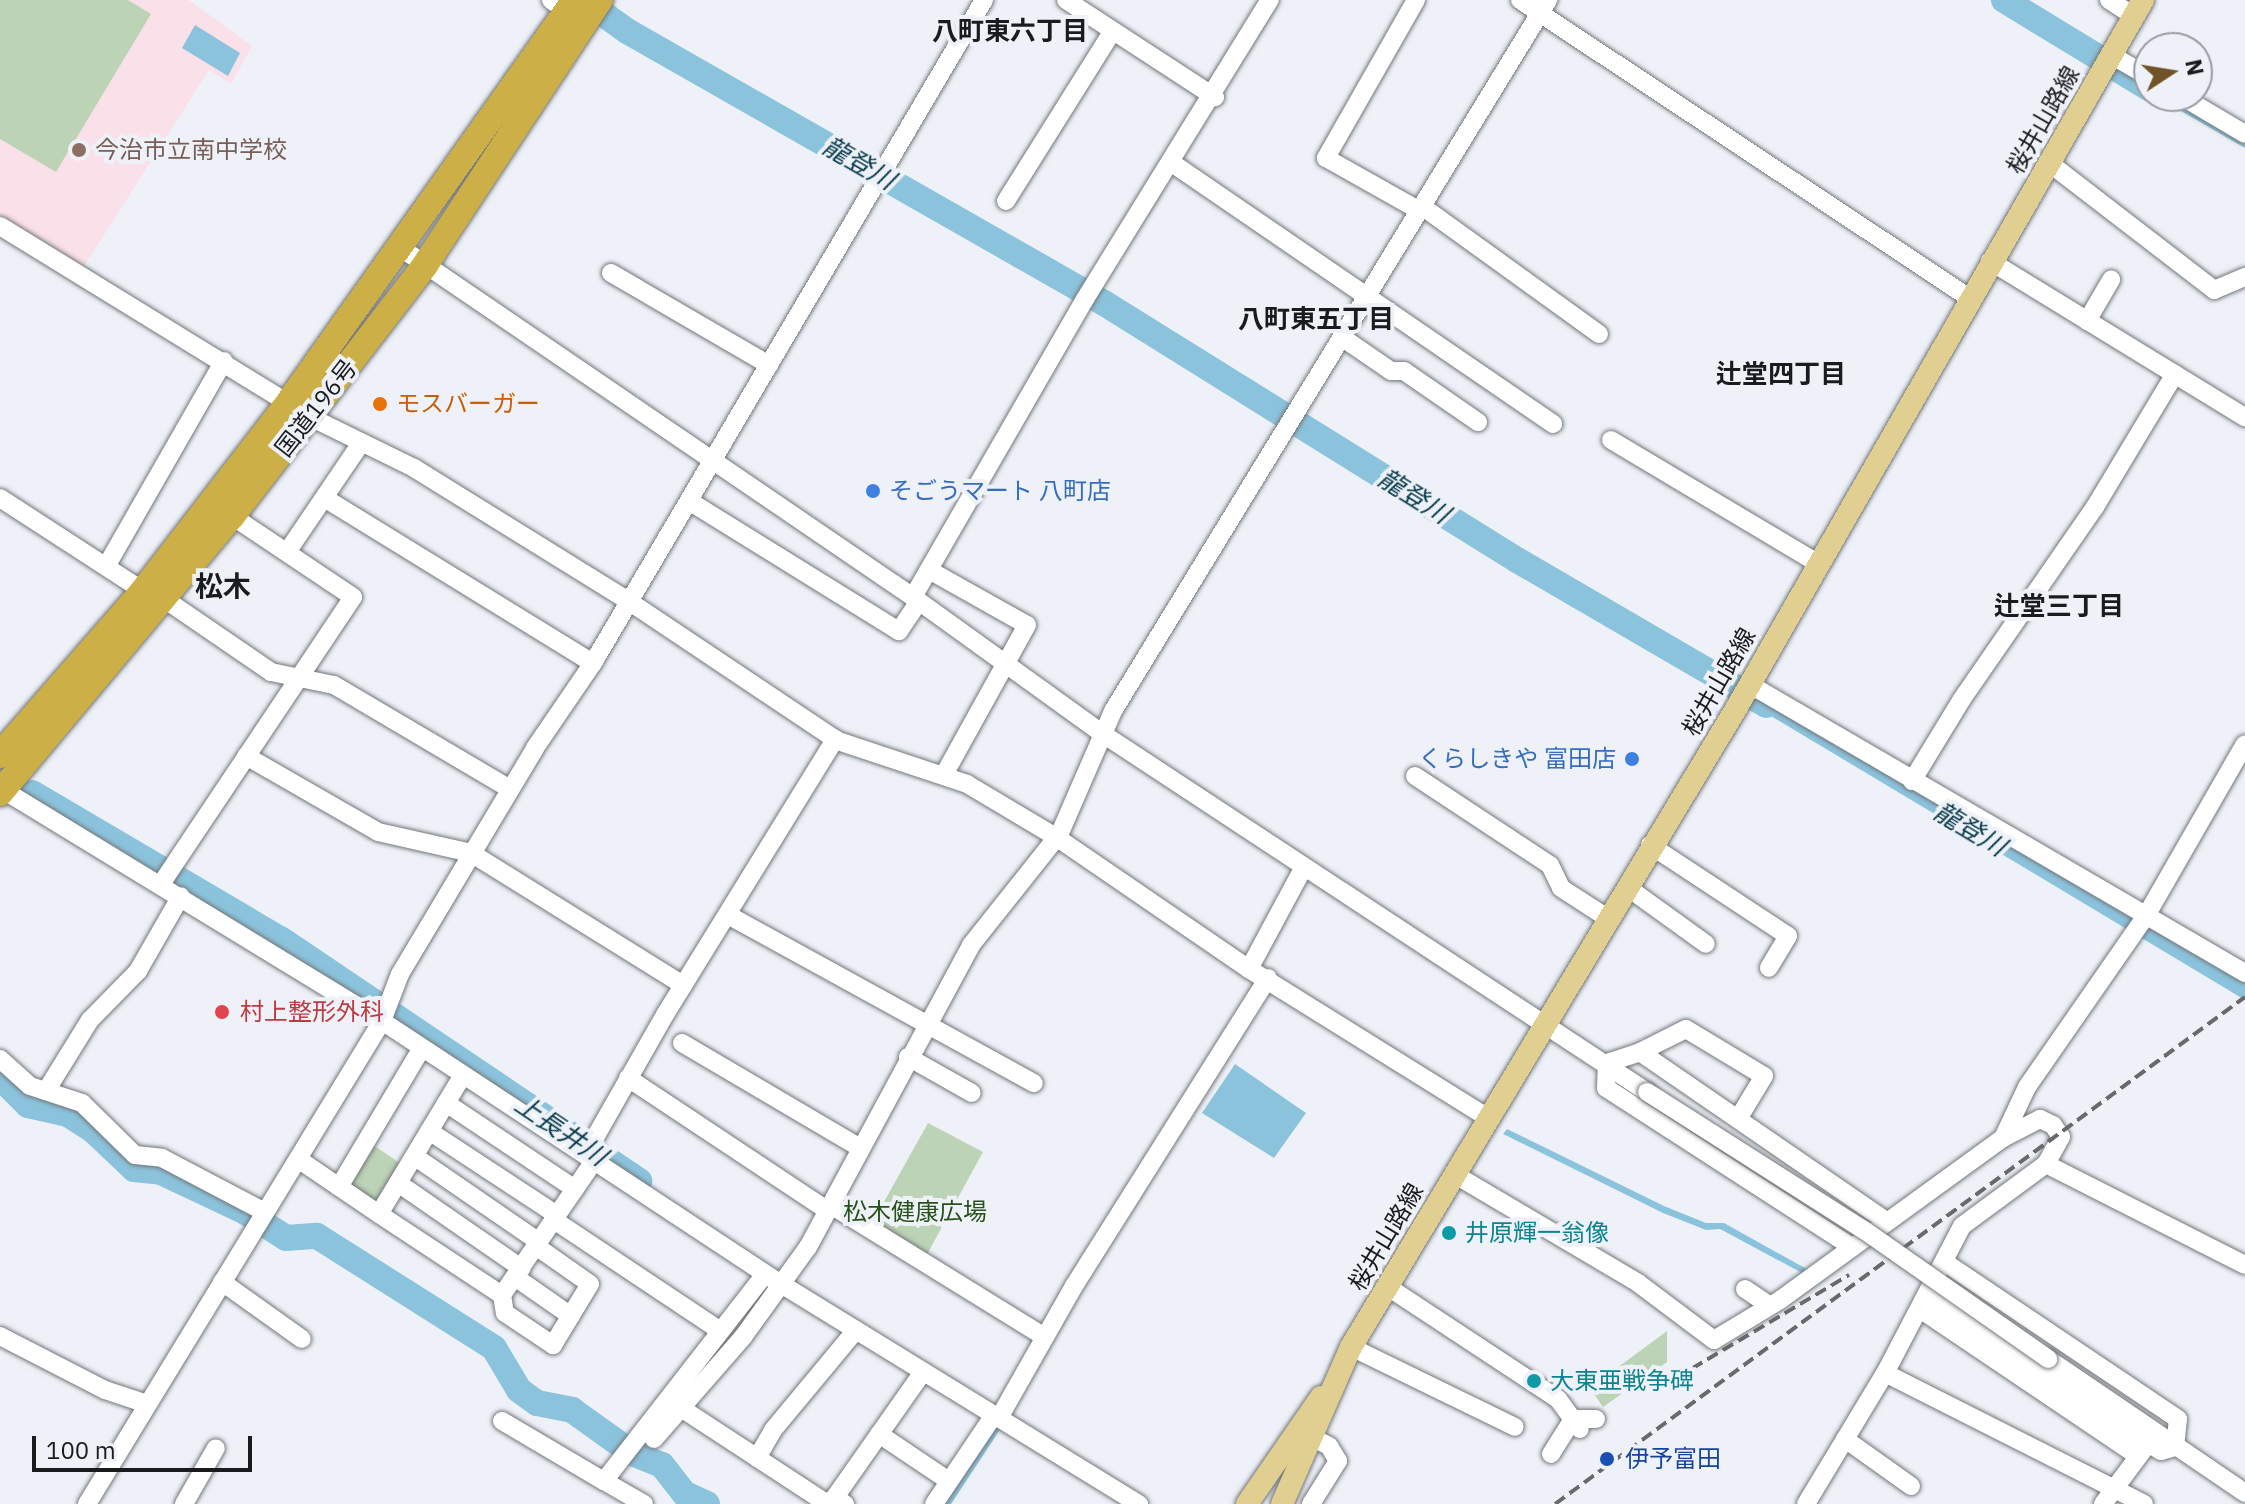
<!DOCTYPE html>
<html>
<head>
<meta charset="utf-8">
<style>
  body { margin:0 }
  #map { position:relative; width:2245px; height:1504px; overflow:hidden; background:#eef2f8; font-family:"IBM Plex Sans","Noto Sans JP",sans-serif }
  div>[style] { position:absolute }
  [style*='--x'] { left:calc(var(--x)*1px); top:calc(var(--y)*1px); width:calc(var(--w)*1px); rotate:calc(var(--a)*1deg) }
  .education>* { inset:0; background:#f9e0e9 }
  .green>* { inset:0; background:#bcd3b5 }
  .water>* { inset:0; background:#8cc3dc }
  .river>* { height:26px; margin:-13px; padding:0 13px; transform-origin:13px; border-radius:13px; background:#8cc3dc }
  .roads { filter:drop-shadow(0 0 2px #72767a) drop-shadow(0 0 2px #72767a) }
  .minor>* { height:18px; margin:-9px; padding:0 9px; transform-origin:9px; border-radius:9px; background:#fff }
  .major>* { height:22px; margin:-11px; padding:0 11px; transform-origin:11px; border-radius:11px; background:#e0cf91 }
  .highway>* { height:26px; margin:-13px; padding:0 13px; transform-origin:13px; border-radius:13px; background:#ccaf47 }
  .rail>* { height:4px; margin-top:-2px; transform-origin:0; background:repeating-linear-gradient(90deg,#67696d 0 12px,transparent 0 18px) }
  .bridges { filter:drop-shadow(0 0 2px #72767a) drop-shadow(0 0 2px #72767a) }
  .minor-bridge>* { height:18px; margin:-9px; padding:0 9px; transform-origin:9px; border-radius:9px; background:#fff }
  .dots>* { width:22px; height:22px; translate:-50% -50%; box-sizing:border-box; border:4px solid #eef2f8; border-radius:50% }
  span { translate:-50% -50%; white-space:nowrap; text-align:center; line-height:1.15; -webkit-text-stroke:8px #eef2f8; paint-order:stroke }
  .street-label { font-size:24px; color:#1a1b1d }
  .education-label { font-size:24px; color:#785e54 }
  .left { translate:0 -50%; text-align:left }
  .food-label { font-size:24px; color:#c56008 }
  .shop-label { font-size:24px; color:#366cbe }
  .right { translate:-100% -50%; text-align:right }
  .health-label { font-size:24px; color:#be3a42 }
  .park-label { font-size:24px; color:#27511a }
  .culture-label { font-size:24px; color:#0d838f }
  .transit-label { font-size:24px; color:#164399 }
  .neighbourhood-label { font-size:26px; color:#1a1b1d; font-weight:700 }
  .water-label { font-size:26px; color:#07394a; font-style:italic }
  .quarter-label { font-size:28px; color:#1a1b1d; font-weight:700 }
  .north { position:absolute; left:2133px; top:32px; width:80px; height:80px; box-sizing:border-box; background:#eef2f8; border:2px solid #999ca0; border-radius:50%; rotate:78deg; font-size:22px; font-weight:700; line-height:32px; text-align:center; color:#1a1b1d }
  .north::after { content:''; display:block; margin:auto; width:28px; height:36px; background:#705427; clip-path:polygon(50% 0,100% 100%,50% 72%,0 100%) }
  .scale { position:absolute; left:32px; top:1436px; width:220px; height:36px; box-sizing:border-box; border:4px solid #1a1b1d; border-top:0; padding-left:10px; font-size:24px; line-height:28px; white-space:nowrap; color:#1a1b1d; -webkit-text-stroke:6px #eef2f8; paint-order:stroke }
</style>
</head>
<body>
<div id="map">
  <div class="education">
    <div style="clip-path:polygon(0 0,189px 0,252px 46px,231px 84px,209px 70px,83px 268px,0 217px)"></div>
  </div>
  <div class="green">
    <div style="clip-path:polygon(0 0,128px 0,151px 14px,56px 172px,0 139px)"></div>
    <div style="clip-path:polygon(928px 1123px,983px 1152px,925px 1258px,871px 1225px)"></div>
    <div style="clip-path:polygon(370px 1143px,400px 1163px,373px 1206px,346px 1188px)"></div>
    <div style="clip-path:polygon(1667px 1331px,1667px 1362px,1603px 1407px,1590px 1388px)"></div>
  </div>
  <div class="water">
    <div style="clip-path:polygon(195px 25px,240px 53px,228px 76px,182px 48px)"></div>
    <div style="clip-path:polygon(2155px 96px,2170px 96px,2245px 140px,2245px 148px)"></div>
    <div style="clip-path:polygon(1757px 693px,2245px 981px,2245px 1000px,1751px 704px)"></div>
    <div style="clip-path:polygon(1235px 1064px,1306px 1113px,1274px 1158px,1202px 1113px)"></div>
    <div style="clip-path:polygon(1507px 1129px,1664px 1206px,1706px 1223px,1724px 1223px,1812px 1272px,1802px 1273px,1720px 1229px,1706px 1230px,1663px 1213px,1503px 1134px)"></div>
    <div style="clip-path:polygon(991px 1427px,1001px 1428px,951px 1504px,941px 1504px)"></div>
    <div style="clip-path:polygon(635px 1445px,664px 1459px,690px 1490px,717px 1504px,684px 1503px,670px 1479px,647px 1462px,629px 1458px)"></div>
  </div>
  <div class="river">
    <div style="--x:584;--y:0;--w:53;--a:35.8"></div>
    <div style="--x:627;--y:31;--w:549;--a:29.69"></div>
    <div style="--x:1104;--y:303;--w:486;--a:31.9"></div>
    <div style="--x:1517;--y:560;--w:288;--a:30.2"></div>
    <div style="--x:2004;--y:0;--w:170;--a:31.3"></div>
    <div style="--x:32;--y:793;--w:290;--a:30.5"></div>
    <div style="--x:282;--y:940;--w:431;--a:34"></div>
    <div style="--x:0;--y:1077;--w:40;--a:45"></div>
    <div style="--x:28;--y:1105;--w:41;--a:12.7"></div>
    <div style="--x:68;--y:1114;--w:31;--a:33"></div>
    <div style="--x:94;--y:1131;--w:55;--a:43.5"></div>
    <div style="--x:134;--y:1169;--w:27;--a:6"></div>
    <div style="--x:161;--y:1172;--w:92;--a:25.2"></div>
    <div style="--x:244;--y:1211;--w:50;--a:32.7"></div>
    <div style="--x:286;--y:1238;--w:31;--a:-4"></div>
    <div style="--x:317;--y:1236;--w:209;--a:32.3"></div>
    <div style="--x:494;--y:1348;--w:49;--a:59.2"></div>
    <div style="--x:519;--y:1390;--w:22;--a:36"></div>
    <div style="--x:537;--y:1403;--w:36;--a:11"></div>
    <div style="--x:572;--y:1410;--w:74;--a:35.6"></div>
    <div style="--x:632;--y:1453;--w:32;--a:22"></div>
    <div style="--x:662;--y:1465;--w:37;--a:52"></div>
    <div style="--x:685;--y:1494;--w:24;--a:24"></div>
  </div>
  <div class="roads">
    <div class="minor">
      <div style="--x:551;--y:0;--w:31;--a:36"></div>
      <div style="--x:1066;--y:0;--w:178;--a:33.1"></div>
      <div style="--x:1416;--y:0;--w:182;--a:119.7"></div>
      <div style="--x:1326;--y:158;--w:108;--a:29.4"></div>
      <div style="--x:1520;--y:0;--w:538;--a:33.54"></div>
      <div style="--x:2109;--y:0;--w:30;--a:33"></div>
      <div style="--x:2111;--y:55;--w:44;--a:30.1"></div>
      <div style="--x:2181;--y:96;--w:74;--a:30.7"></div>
      <div style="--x:2048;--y:162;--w:210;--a:37.6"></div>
      <div style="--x:2214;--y:290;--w:34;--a:-23"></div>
      <div style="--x:1172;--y:163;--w:462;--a:34.4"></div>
      <div style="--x:1006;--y:201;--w:199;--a:-57.9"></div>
      <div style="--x:1423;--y:207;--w:217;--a:35.8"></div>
      <div style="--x:0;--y:226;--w:364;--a:31.6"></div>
      <div style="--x:310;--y:417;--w:116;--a:26.1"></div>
      <div style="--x:414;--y:468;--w:254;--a:31.8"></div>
      <div style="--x:630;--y:602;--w:250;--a:33.8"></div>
      <div style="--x:838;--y:741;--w:136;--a:18.4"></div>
      <div style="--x:967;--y:784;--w:104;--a:30.8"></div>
      <div style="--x:1056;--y:837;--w:234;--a:34.4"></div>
      <div style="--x:1249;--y:969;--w:282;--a:31.9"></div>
      <div style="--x:401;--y:248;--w:620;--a:34.28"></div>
      <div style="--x:913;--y:597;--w:234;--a:35.8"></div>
      <div style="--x:1103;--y:734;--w:651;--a:33.35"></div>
      <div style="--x:1990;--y:261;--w:299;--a:31.5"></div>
      <div style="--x:611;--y:273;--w:183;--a:30.2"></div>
      <div style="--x:2087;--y:321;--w:48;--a:-59.7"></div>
      <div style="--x:1343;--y:338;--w:58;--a:34.5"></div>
      <div style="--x:1391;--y:371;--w:13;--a:0"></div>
      <div style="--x:1404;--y:371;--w:90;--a:34.6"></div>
      <div style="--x:1611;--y:440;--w:240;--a:30.8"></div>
      <div style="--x:0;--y:498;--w:171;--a:33"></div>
      <div style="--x:326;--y:499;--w:313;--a:31.6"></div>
      <div style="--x:689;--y:501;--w:247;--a:31.8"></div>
      <div style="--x:899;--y:631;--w:36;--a:-56"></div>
      <div style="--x:287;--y:552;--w:132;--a:-55.8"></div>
      <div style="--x:107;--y:565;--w:235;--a:-60.2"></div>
      <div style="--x:929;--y:570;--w:112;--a:29.3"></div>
      <div style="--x:1027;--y:625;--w:171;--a:119"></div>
      <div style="--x:913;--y:597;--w:344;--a:-60"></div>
      <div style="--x:1085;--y:299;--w:352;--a:-58.3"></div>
      <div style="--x:163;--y:598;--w:131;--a:34.4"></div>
      <div style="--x:271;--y:672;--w:64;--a:11.7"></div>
      <div style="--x:334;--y:685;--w:204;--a:30.6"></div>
      <div style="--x:1749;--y:684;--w:574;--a:30.23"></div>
      <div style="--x:246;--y:756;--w:152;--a:29.9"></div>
      <div style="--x:378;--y:832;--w:95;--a:12.7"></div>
      <div style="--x:471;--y:853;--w:250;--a:31.9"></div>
      <div style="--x:1415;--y:776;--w:162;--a:33.4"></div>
      <div style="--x:1550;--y:865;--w:25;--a:64"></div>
      <div style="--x:1561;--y:888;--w:57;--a:32.9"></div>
      <div style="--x:1912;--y:781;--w:96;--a:-58.6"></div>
      <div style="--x:1962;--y:699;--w:234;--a:-55.3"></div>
      <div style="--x:2095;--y:507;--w:155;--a:-59"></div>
      <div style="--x:0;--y:788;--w:447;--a:31.4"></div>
      <div style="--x:382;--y:1021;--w:468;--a:33.4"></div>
      <div style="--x:773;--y:1279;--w:430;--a:31.6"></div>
      <div style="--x:1650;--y:845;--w:165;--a:33.4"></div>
      <div style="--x:1788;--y:936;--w:37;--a:121"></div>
      <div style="--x:161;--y:884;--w:345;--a:-56.2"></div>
      <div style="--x:353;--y:597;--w:146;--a:-146.2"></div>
      <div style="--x:1627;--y:887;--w:97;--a:35.8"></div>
      <div style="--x:728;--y:915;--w:349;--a:28.8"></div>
      <div style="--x:1249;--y:969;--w:116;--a:-61.7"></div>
      <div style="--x:682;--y:1043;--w:207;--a:30.5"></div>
      <div style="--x:1640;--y:1052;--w:51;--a:-26.6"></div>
      <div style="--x:1686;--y:1029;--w:91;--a:31.1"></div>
      <div style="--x:1764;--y:1076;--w:50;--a:121.2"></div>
      <div style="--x:908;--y:1057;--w:73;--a:29.4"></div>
      <div style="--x:0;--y:1059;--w:40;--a:42"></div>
      <div style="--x:30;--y:1086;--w:55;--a:18.1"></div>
      <div style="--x:82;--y:1103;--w:74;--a:44.5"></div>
      <div style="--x:135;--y:1155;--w:27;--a:6"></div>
      <div style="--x:162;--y:1158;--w:116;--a:27.7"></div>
      <div style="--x:463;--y:1075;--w:162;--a:121.1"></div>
      <div style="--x:379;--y:1214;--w:147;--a:33.4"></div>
      <div style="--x:502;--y:1295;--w:163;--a:-55.5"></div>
      <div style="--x:628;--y:1078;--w:240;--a:33.6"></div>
      <div style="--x:46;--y:1091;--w:84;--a:-58.2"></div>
      <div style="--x:90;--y:1020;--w:69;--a:-45.6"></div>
      <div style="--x:138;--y:971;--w:86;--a:-60.2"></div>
      <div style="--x:446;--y:1103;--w:155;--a:33.7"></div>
      <div style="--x:429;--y:1131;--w:153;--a:33.3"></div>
      <div style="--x:2003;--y:1138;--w:56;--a:-64.8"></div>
      <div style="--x:2027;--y:1087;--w:208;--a:-55.2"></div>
      <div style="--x:2146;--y:916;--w:198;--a:-60.1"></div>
      <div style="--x:585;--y:1155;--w:163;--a:-60.3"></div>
      <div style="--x:666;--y:1013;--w:322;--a:-58.3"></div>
      <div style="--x:414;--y:1156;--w:152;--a:34.5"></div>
      <div style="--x:298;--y:1159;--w:98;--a:34.2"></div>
      <div style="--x:2046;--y:1164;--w:223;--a:26.9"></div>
      <div style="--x:1454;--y:1174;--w:214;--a:30.6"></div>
      <div style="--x:1638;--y:1283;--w:95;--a:36.9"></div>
      <div style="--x:1714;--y:1340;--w:77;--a:-31.2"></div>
      <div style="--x:1780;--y:1300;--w:276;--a:-36"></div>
      <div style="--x:2003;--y:1138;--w:42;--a:-27.2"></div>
      <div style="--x:2040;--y:1119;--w:14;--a:25"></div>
      <div style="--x:2053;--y:1125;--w:14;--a:56"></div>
      <div style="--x:2061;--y:1137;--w:31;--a:119"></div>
      <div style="--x:2046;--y:1164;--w:104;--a:143.6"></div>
      <div style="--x:1962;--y:1226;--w:166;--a:117.6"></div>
      <div style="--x:1885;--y:1373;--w:153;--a:121.1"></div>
      <div style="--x:398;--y:1183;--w:150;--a:34.6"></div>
      <div style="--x:339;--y:1187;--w:162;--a:-59.2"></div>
      <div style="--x:831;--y:1205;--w:251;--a:31.7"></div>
      <div style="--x:554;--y:1220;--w:198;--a:33.7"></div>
      <div style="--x:1852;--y:1247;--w:293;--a:-147.1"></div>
      <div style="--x:1606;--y:1088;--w:25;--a:-88"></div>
      <div style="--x:1607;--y:1063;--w:35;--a:-18"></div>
      <div style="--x:1640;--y:1052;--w:298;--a:34.5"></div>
      <div style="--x:515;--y:1277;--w:68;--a:34.9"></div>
      <div style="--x:222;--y:1282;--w:98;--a:35.5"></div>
      <div style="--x:1388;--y:1287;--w:204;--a:33.4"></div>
      <div style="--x:1558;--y:1399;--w:37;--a:54"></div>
      <div style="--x:1745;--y:1289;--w:30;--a:34"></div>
      <div style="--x:502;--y:1295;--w:18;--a:81"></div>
      <div style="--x:505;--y:1313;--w:58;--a:33.7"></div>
      <div style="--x:553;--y:1345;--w:71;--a:-58.8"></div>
      <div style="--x:590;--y:1284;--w:66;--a:-144.9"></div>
      <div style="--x:1927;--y:1296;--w:265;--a:33.6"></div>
      <div style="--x:2148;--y:1443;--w:15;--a:32"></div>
      <div style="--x:2161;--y:1451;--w:15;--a:-16"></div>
      <div style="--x:2175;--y:1447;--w:28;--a:-84"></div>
      <div style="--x:2178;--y:1419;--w:282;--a:-146.1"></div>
      <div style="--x:1920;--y:1309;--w:263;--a:34"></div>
      <div style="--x:0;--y:1336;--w:118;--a:27.2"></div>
      <div style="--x:105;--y:1390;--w:44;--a:18.4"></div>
      <div style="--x:1351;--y:1347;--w:182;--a:26"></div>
      <div style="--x:2048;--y:1359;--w:238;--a:34.2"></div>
      <div style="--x:1885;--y:1373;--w:290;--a:26.8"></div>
      <div style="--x:678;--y:1406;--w:177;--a:33.2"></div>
      <div style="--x:826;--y:1503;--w:11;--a:-27"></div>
      <div style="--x:836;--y:1498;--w:11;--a:34"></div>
      <div style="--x:999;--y:1418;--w:152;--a:-60.4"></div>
      <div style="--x:1074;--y:1286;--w:364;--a:-57.8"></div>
      <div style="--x:502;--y:1421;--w:118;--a:30.5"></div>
      <div style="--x:879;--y:1434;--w:84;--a:33.9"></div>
      <div style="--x:654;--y:1439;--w:135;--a:-48.9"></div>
      <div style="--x:743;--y:1337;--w:111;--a:-54.2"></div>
      <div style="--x:808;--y:1247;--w:343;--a:-61.6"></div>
      <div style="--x:971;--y:945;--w:143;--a:-51.5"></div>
      <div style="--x:1060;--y:833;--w:133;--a:-66.5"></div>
      <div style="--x:1113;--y:711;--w:834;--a:-58.54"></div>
      <div style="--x:1845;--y:1439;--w:81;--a:35.5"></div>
      <div style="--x:1551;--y:1454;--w:41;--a:-57.8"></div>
      <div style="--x:1573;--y:1419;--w:23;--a:0"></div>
      <div style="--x:757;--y:1458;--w:32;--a:-60"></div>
      <div style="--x:773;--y:1430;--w:130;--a:-50.3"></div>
      <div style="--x:833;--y:1500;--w:156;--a:-54.9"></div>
      <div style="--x:87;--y:1504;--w:566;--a:-58.58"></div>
      <div style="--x:382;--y:1021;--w:50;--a:-69"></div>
      <div style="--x:400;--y:974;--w:263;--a:-59.1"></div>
      <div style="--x:535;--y:748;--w:103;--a:-55.7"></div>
      <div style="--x:593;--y:663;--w:770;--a:-59.47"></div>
      <div style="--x:184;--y:1504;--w:64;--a:-60.3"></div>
      <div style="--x:644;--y:1504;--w:46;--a:-150.1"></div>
      <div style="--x:604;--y:1481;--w:262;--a:-52.1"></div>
      <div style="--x:934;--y:1504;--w:107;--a:-56"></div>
      <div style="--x:1311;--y:1504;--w:51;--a:-57.9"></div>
      <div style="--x:1338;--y:1461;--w:17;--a:-121"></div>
      <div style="--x:1329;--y:1446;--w:20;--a:-153"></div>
      <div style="--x:2103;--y:1504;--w:69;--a:-53.3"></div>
    </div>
    <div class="major">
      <div style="--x:1247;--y:1504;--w:130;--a:-55.3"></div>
      <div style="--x:1282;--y:1504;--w:171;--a:-66.3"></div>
      <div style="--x:1351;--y:1347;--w:747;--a:-58.9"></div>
      <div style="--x:1737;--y:707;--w:815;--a:-60.13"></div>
    </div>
    <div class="highway">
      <div style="--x:0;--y:755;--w:218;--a:-48.9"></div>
      <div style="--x:143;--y:591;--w:239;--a:-52.3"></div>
      <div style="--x:289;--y:402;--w:493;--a:-54.6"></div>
      <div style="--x:0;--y:793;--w:361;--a:-50.1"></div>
      <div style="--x:232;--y:516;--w:317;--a:-52.4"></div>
      <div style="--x:425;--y:265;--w:318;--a:-56.6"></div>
    </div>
  </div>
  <div class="rail">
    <div style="--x:1661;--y:1387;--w:219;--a:-30.8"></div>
    <div style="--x:1555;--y:1504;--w:856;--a:-36.31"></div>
  </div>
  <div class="bridges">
    <div class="minor-bridge">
      <div style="--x:1647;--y:1092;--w:257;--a:32.5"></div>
      <div style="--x:1864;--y:1230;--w:225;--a:35"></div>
    </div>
  </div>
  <div class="dots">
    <div style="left:79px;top:150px;background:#8d6e63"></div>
    <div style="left:380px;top:404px;background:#e8710a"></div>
    <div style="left:873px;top:491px;background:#3f7fe0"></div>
    <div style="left:1632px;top:759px;background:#3f7fe0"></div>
    <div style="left:222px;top:1012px;background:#e0444e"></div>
    <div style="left:1449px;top:1233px;background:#0f9aa8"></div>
    <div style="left:1534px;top:1381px;background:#0f9aa8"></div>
    <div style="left:1607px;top:1459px;background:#1a4fb4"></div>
  </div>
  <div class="street-label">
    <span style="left:2043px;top:120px;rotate:-60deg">桜井山路線</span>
    <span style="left:316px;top:408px;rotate:-52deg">国道196号</span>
    <span style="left:1719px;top:682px;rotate:-60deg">桜井山路線</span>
    <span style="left:1386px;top:1237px;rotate:-59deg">桜井山路線</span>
  </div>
  <div class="education-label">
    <span class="left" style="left:95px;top:150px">今治市立南中学校</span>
  </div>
  <div class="food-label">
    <span class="left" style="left:396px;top:404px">モスバーガー</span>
  </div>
  <div class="shop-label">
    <span class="left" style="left:889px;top:491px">そごうマート 八町店</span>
    <span class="right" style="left:1616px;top:759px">くらしきや 富田店</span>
  </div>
  <div class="health-label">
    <span class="left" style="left:240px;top:1012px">村上整形外科</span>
  </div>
  <div class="park-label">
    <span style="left:915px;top:1212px">松木健康広場</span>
  </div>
  <div class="culture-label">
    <span class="left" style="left:1465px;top:1233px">井原輝一翁像</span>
    <span class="left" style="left:1550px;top:1381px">大東亜戦争碑</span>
  </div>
  <div class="transit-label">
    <span class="left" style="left:1625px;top:1459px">伊予富田</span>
  </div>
  <div class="neighbourhood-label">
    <span style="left:1010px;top:31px">八町東六丁目</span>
    <span style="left:1316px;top:319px">八町東五丁目</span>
    <span style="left:1781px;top:374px">辻堂四丁目</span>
    <span style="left:2059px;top:606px">辻堂三丁目</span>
  </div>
  <div class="water-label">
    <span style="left:859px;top:163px;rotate:30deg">龍登川</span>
    <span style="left:1414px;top:496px;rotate:32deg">龍登川</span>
    <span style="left:1970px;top:829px;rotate:31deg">龍登川</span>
    <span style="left:561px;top:1130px;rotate:34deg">上長井川</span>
  </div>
  <div class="quarter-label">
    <span style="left:223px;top:586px">松木</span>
  </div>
  <div class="north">N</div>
  <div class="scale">100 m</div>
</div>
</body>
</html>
